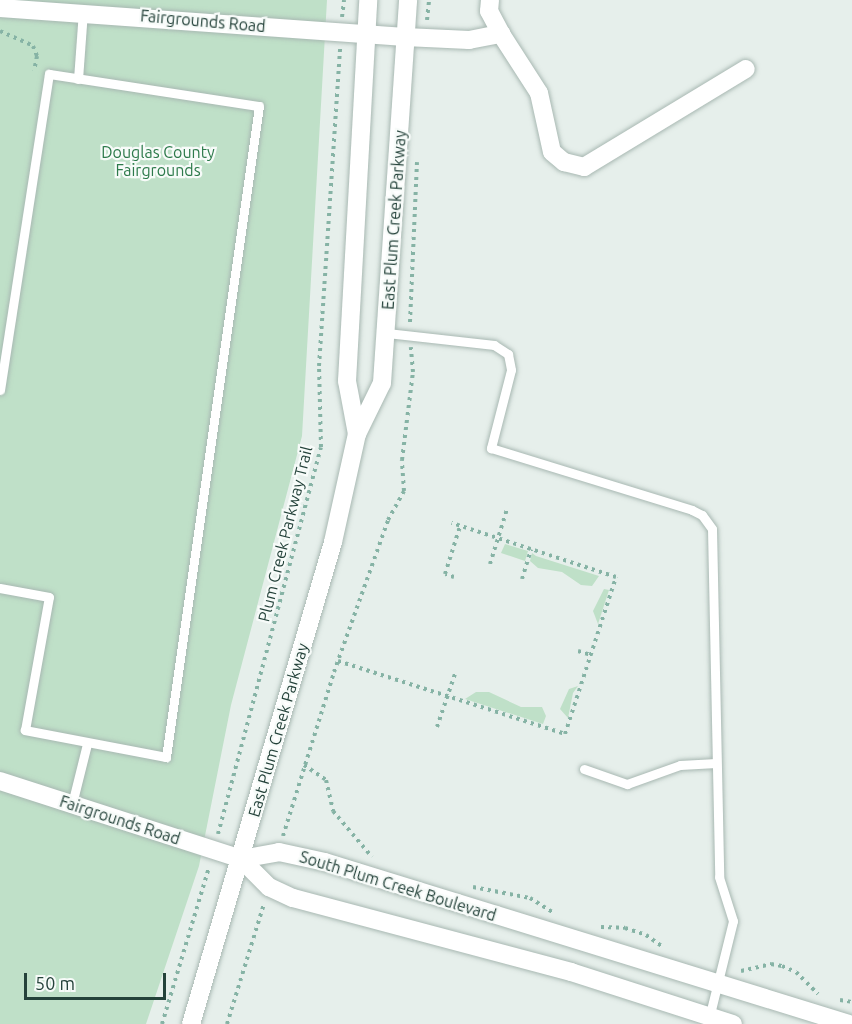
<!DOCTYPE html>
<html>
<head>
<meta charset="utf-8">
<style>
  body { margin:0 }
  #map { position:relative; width:852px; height:1024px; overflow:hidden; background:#e6efeb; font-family:Ubuntu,sans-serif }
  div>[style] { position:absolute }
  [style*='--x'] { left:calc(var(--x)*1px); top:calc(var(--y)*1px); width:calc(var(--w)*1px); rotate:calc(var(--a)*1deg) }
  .green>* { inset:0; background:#bfe0c8 }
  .path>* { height:4px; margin-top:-2px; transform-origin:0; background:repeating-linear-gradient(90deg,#86b3a5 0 3px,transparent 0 7.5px) }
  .roads { filter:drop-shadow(0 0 2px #a8b8b2) drop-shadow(0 0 2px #a8b8b2) }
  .service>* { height:9px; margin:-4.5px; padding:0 4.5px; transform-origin:4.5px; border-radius:4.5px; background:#fff }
  .minor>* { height:18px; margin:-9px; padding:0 9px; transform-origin:9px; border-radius:9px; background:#fff }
  .tertiary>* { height:18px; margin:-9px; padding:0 9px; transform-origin:9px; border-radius:9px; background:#fff }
  .secondary>* { height:18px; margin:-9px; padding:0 9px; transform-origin:9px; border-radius:9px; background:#fff }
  span { translate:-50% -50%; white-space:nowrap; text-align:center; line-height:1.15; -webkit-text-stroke:4.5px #f7fbf9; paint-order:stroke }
  .street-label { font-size:16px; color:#24423a }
  .park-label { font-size:16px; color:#2d7a4b }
  .scale { position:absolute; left:24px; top:973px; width:142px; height:27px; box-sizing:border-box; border:3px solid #24423a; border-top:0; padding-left:8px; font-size:18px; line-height:21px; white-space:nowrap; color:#24423a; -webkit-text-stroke:4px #f7fbf9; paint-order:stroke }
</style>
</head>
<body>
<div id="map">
  <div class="green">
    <div style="clip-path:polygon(0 0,327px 0,302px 436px,231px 705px,199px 866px,146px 1024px,0 1024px)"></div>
    <div style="clip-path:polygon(505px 544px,528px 551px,525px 561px,501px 553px)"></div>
    <div style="clip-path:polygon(532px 553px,536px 556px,599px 576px,592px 586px,581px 585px,562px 572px,538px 568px,530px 561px)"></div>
    <div style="clip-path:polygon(604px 589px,609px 590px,598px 624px,593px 611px)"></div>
    <div style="clip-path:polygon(578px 686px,573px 693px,568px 718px,560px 709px,569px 689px)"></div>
    <div style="clip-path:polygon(476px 692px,489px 692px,521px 707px,542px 707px,546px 716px,543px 724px,465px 699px)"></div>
  </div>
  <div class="path">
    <div style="--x:342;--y:17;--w:17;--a:-83"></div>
    <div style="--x:427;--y:20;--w:20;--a:-84"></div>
    <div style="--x:0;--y:31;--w:36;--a:24"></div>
    <div style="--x:33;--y:46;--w:11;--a:68"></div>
    <div style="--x:37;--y:56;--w:15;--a:101"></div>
    <div style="--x:410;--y:322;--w:160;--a:-87.5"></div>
    <div style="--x:490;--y:564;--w:58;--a:-72.8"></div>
    <div style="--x:454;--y:577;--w:9;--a:-162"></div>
    <div style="--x:445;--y:574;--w:50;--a:-72.6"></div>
    <div style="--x:522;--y:579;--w:31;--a:-73"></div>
    <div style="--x:578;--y:651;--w:14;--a:17"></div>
    <div style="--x:338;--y:661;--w:238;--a:17.8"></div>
    <div style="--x:565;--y:734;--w:165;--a:-72"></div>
    <div style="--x:616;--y:577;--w:173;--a:-161.8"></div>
    <div style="--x:437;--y:727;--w:59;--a:-71.3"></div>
    <div style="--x:304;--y:765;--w:27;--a:34"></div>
    <div style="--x:326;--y:780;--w:32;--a:77"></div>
    <div style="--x:333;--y:811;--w:60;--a:49.7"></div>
    <div style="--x:218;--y:834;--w:400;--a:-75.1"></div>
    <div style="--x:321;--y:447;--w:81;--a:-91.4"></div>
    <div style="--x:319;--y:366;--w:318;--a:-86.2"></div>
    <div style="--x:283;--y:836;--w:172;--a:-72.7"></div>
    <div style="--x:334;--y:672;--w:161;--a:-70.4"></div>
    <div style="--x:388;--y:520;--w:33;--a:-61"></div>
    <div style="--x:404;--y:491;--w:31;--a:-94"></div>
    <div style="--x:402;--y:460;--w:89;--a:-82.9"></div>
    <div style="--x:413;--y:372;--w:25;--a:-95"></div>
    <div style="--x:473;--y:887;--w:58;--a:10.9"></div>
    <div style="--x:530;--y:898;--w:28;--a:32"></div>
    <div style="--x:601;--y:927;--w:24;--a:2"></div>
    <div style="--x:625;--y:928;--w:22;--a:18"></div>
    <div style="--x:646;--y:935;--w:21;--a:35"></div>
    <div style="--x:741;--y:971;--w:31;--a:-13"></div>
    <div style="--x:771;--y:964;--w:11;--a:10"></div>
    <div style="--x:782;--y:966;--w:15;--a:23"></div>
    <div style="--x:796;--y:972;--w:31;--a:45"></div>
    <div style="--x:840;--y:1000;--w:12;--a:9"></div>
    <div style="--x:162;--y:1024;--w:164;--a:-73.3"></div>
    <div style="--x:227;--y:1024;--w:126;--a:-72.9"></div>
  </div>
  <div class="roads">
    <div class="service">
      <div style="--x:78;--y:79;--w:68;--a:-85.8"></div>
      <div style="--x:387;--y:333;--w:108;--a:6.4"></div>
      <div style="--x:494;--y:345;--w:17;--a:33"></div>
      <div style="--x:508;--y:354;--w:16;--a:79"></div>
      <div style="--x:511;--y:370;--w:81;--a:104.4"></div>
      <div style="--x:491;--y:448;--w:210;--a:17.1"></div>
      <div style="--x:692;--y:510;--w:11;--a:27"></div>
      <div style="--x:702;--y:515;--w:17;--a:54"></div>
      <div style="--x:712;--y:529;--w:348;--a:88.8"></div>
      <div style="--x:719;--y:877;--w:46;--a:72.3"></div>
      <div style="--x:733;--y:921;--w:100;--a:103.9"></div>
      <div style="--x:0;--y:390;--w:320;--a:-81.2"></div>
      <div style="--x:49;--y:74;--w:212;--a:8.7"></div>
      <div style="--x:259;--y:106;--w:658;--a:98.13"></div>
      <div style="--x:166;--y:757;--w:144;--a:-169.2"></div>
      <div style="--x:25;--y:730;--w:135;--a:-79.8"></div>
      <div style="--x:49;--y:597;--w:50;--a:-169.6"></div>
      <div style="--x:584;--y:769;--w:46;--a:19.2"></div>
      <div style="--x:627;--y:784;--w:56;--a:-19.7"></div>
      <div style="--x:680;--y:765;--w:36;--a:-3"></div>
      <div style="--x:72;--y:804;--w:62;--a:-76"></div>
    </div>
    <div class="minor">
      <div style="--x:490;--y:0;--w:11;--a:95"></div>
      <div style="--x:489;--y:11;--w:26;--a:62"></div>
      <div style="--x:501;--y:34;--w:70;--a:57.2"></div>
      <div style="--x:539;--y:93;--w:60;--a:77.6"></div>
      <div style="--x:552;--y:152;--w:16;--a:40"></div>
      <div style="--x:564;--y:162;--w:21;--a:14"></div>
      <div style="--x:584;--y:167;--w:189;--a:-31.2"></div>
      <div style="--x:0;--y:8;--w:406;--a:4.1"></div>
      <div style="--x:405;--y:37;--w:64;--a:2.7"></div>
      <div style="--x:469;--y:40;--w:33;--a:-11"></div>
      <div style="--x:0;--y:781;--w:253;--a:17.9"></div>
    </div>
    <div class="tertiary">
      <div style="--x:241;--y:859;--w:39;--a:-10"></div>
      <div style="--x:279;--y:852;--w:47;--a:12.3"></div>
      <div style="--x:325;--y:862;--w:548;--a:17.18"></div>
      <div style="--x:241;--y:859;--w:40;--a:45"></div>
      <div style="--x:269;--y:887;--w:26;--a:25"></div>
      <div style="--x:293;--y:898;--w:288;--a:14.9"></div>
      <div style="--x:571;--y:972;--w:170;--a:17.8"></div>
    </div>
    <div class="secondary">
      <div style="--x:357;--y:434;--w:54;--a:-100.7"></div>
      <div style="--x:347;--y:381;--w:382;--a:-86.8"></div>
      <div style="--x:191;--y:1024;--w:502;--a:-73.58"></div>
      <div style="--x:333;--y:542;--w:111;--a:-77.5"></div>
      <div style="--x:357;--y:434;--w:57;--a:-63.9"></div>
      <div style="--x:382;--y:383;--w:384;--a:-86.1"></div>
    </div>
  </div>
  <div class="street-label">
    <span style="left:203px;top:21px;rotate:5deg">Fairgrounds Road</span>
    <span style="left:394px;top:220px;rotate:-86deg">East Plum Creek Parkway</span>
    <span style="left:285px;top:534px;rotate:-76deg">Plum Creek Parkway Trail</span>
    <span style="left:278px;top:730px;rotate:-74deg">East Plum Creek Parkway</span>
    <span style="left:120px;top:820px;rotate:18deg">Fairgrounds Road</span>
    <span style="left:398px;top:886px;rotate:17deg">South Plum Creek Boulevard</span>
  </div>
  <div class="park-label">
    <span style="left:158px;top:161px">Douglas County<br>Fairgrounds</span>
  </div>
  <div class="scale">50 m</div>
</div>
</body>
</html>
